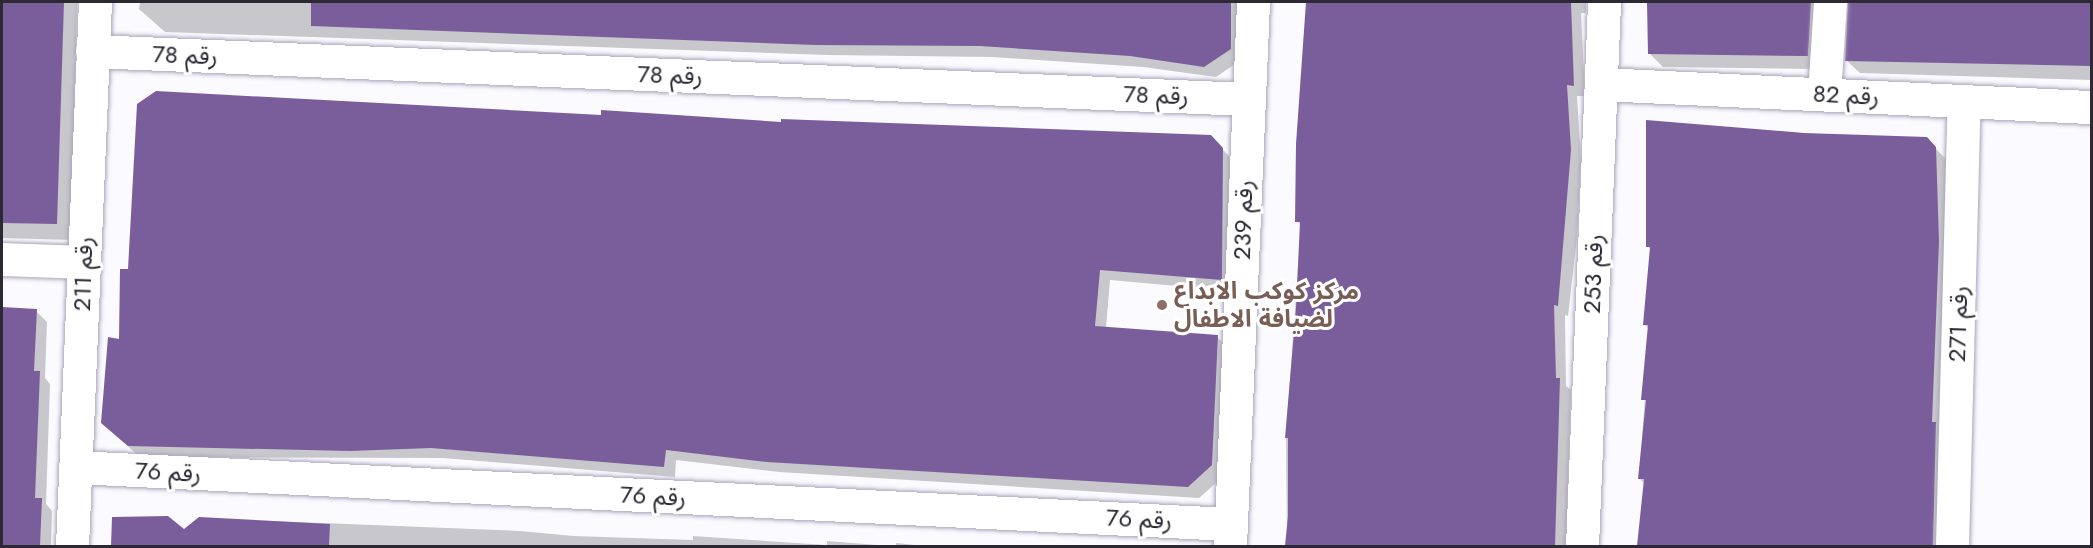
<!DOCTYPE html>
<html>
<head>
<meta charset="utf-8">
<style>
  body { margin:0 }
  #map { position:relative; width:2093px; height:548px; overflow:hidden; background:#fbfaff; font-family:Jost,"Noto Sans Arabic",sans-serif }
  div>[style] { position:absolute }
  [style*='--x'] { left:calc(var(--x)*1px); top:calc(var(--y)*1px); width:calc(var(--w)*1px); rotate:calc(var(--a)*1deg) }
  .shadow>* { inset:0; background:#0003 }
  .building>* { inset:0; background:#7a5e9c }
  .roads { filter:drop-shadow(0 0 2px #aaa4ba) drop-shadow(0 0 2px #aaa4ba) }
  .minor>* { height:33px; margin:-16.5px; padding:0 16.5px; transform-origin:16.5px; border-radius:16.5px; background:#fff }
  .dots>* { width:16px; height:16px; translate:-50% -50%; box-sizing:border-box; border:3px solid #fff; border-radius:50% }
  span { translate:-50% -50%; white-space:nowrap; text-align:center; line-height:1.15; -webkit-text-stroke:6px #fff; paint-order:stroke }
  .street-label { font-size:24px; color:#2c2932 }
  .education-label { font-size:24px; color:#785e54; font-weight:700 }
  .left { translate:0 -50%; text-align:left }
  .frame { position:absolute; inset:0; border:3px solid #2c2932; pointer-events:none }
</style>
</head>
<body>
<div id="map">
  <div class="shadow">
    <div style="clip-path:polygon(2px 2px,77px 2px,72px 240px,2px 238px)"></div>
    <div style="clip-path:polygon(140px 2px,1242px 2px,1241px 60px,1216px 77px,1143px 67px,992px 57px,827px 55px,165px 32px,139px 9px)"></div>
    <div style="clip-path:polygon(1307px 2px,1586px 2px,1586px 13px,1581px 13px,1585px 96px,1577px 96px,1581px 162px,1577px 237px,1568px 316px,1565px 315px,1566px 386px,1571px 390px,1566px 546px,1287px 546px,1286px 437px,1301px 225px,1297px 221px)"></div>
    <div style="clip-path:polygon(1648px 2px,1832px 2px,1820px 69px,1663px 67px,1649px 53px)"></div>
    <div style="clip-path:polygon(1850px 2px,2092px 2px,2092px 80px,1860px 73px,1846px 60px)"></div>
    <div style="clip-path:polygon(603px 117px,1210px 137px,1233px 160px,1232px 291px,1110px 280px,1106px 328px,1217px 337px,1228px 348px,1223px 477px,1199px 498px,779px 472px,676px 460px,675px 477px,443px 458px,140px 457px,114px 434px,129px 271px)"></div>
    <div style="clip-path:polygon(1804px 134px,1926px 139px,1946px 159px,1944px 546px,1639px 546px,1645px 484px,1639px 478px,1650px 330px,1644px 324px,1651px 250px,1648px 246px)"></div>
    <div style="clip-path:polygon(2px 309px,36px 311px,47px 322px,45px 378px,50px 384px,46px 504px,52px 511px,51px 546px,2px 546px)"></div>
    <div style="clip-path:polygon(113px 518px,184px 531px,199px 518px,520px 531px,574px 536px,693px 540px,693px 536px,827px 545px,827px 541px,890px 546px,113px 546px)"></div>
    <div style="clip-path:polygon(896px 543px,924px 546px,896px 546px)"></div>
  </div>
  <div class="building">
    <div style="clip-path:polygon(2px 2px,64px 2px,57px 224px,2px 223px)"></div>
    <div style="clip-path:polygon(311px 2px,1231px 2px,1231px 49px,1204px 67px,1130px 56px,980px 46px,815px 45px,311px 26px)"></div>
    <div style="clip-path:polygon(1306px 2px,1571px 2px,1574px 86px,1567px 85px,1571px 150px,1558px 306px,1554px 305px,1556px 378px,1560px 378px,1555px 546px,1285px 546px,1288px 516px,1288px 438px,1285px 438px,1296px 308px,1300px 222px,1295px 222px,1296px 144px)"></div>
    <div style="clip-path:polygon(1647px 2px,1811px 2px,1808px 56px,1648px 54px)"></div>
    <div style="clip-path:polygon(1848px 2px,2091px 2px,2091px 66px,1845px 61px)"></div>
    <div style="clip-path:polygon(156px 91px,601px 115px,601px 110px,781px 122px,781px 119px,1211px 135px,1223px 148px,1222px 280px,1100px 270px,1095px 326px,1218px 335px,1212px 465px,1188px 487px,767px 462px,666px 450px,664px 467px,431px 448px,350px 451px,128px 446px,101px 423px,108px 337px,119px 339px,120px 269px,128px 269px,137px 104px)"></div>
    <div style="clip-path:polygon(1646px 120px,1804px 133px,1927px 137px,1936px 147px,1939px 242px,1932px 422px,1936px 422px,1933px 546px,1637px 546px,1644px 479px,1638px 479px,1646px 400px,1641px 400px,1648px 325px,1643px 325px,1650px 247px,1646px 247px)"></div>
    <div style="clip-path:polygon(2px 307px,37px 309px,34px 371px,40px 371px,35px 498px,42px 498px,40px 546px,2px 545px)"></div>
    <div style="clip-path:polygon(168px 516px,184px 529px,199px 517px,330px 524px,329px 546px,111px 546px,112px 517px)"></div>
  </div>
  <div class="roads">
    <div class="minor">
      <div style="--x:92;--y:51;--w:1157;--a:2.38"></div>
      <div style="--x:1601;--y:84;--w:492;--a:2.7"></div>
      <div style="--x:1824;--y:94;--w:92;--a:-86.3"></div>
      <div style="--x:2;--y:259;--w:81;--a:2.1"></div>
      <div style="--x:76;--y:467;--w:1156;--a:2.83"></div>
      <div style="--x:1230;--y:545;--w:543;--a:-87.57"></div>
      <div style="--x:72;--y:546;--w:544;--a:-87.58"></div>
      <div style="--x:1582;--y:546;--w:544;--a:-87.68"></div>
      <div style="--x:1952;--y:546;--w:444;--a:-88.5"></div>
    </div>
  </div>
  <div class="dots">
    <div style="left:1162px;top:305px;background:#8d6e63"></div>
  </div>
  <div class="street-label">
    <span style="left:185px;top:55px;rotate:2deg">رقم 78</span>
    <span style="left:670px;top:75px;rotate:2deg">رقم 78</span>
    <span style="left:1156px;top:95px;rotate:2deg">رقم 78</span>
    <span style="left:1846px;top:95px;rotate:3deg">رقم 82</span>
    <span style="left:1243px;top:220px;rotate:-88deg">رقم 239</span>
    <span style="left:83px;top:274px;rotate:-88deg">رقم 211</span>
    <span style="left:1593px;top:274px;rotate:-88deg">رقم 253</span>
    <span style="left:1958px;top:324px;rotate:-88deg">رقم 271</span>
    <span style="left:168px;top:472px;rotate:3deg">رقم 76</span>
    <span style="left:653px;top:496px;rotate:3deg">رقم 76</span>
    <span style="left:1139px;top:519px;rotate:3deg">رقم 76</span>
  </div>
  <div class="education-label">
    <span class="left" style="left:1174px;top:305px">مركز كوكب الابداع<br>لضيافة الاطفال</span>
  </div>
  <div class="frame"></div>
</div>
</body>
</html>
